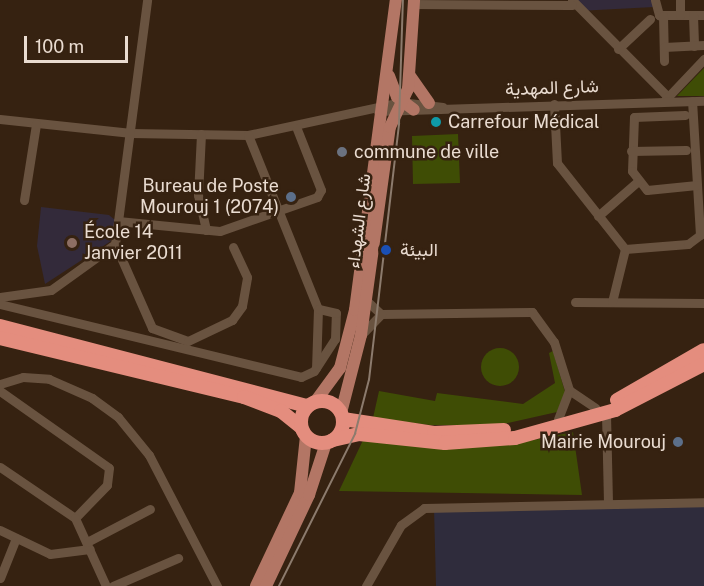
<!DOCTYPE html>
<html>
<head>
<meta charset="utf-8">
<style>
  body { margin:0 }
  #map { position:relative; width:704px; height:586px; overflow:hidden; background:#362211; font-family:"Public Sans",Vazirmatn,sans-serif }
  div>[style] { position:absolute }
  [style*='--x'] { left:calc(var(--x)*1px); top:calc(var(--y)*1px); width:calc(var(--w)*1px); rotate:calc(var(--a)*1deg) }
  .industrial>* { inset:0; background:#2f2c3c }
  .education>* { inset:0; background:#332a3a }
  .green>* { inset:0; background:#3f4d05 }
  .round { border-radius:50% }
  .minor>* { height:9px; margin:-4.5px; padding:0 4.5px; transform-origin:4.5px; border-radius:4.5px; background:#695340 }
  .major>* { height:12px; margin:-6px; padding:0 6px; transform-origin:6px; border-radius:6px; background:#b37665 }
  .highway>* { height:14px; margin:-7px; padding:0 7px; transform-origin:7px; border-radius:7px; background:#e48d7e }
  .highway>.ring { margin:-7px; padding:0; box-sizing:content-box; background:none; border:14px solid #e48d7e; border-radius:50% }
  .tram>* { height:1.5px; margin:-0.75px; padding:0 0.75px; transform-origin:0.75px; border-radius:0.75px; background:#8c7b6d }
  .dots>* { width:16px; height:16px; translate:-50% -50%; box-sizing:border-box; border:3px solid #362211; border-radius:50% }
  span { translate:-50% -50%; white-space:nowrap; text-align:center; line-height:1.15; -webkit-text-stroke:5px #362211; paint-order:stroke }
  .street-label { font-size:18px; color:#eadcd1 }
  .poi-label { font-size:18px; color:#eadcd1 }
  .left { translate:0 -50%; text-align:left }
  .right { translate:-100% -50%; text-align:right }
  .scale { position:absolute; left:24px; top:36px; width:104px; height:27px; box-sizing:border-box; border:3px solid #eadcd1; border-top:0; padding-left:8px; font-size:18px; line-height:21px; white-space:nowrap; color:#eadcd1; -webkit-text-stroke:4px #362211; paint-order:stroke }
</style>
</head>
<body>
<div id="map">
  <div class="industrial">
    <div style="clip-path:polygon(704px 506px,704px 586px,436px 586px,434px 508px)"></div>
  </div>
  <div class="education">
    <div style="clip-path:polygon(578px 0,654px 0,654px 7px,578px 11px)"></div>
    <div style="clip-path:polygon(41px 207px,109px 215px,115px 220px,111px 241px,45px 284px,37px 246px)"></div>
  </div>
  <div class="green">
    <div style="clip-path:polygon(704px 68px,704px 96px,677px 96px)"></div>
    <div style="clip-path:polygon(458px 134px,460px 183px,413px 184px,412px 136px)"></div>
    <div class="round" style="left:481px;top:348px;width:38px;height:38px"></div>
    <div style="clip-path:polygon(553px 351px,565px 392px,557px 412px,499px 425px,430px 425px,373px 418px,379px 391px,435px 401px,437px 393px,523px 404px,555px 383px,549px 353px)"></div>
    <div style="clip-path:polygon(573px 432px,582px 495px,339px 491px,364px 438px,509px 445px)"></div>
  </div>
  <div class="minor">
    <div style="--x:572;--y:0;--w:136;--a:45.3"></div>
    <div style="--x:655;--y:0;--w:16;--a:75"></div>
    <div style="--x:659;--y:15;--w:45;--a:0"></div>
    <div style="--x:680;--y:0;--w:15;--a:90"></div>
    <div style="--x:413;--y:4;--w:159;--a:0.4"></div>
    <div style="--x:693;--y:15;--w:31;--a:88"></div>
    <div style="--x:663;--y:16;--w:45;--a:88.7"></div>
    <div style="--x:664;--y:47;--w:40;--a:-2.9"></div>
    <div style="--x:618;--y:49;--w:44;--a:-43.2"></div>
    <div style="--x:665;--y:100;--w:57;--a:-46.4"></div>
    <div style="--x:554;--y:104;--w:59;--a:87.1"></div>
    <div style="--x:557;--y:163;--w:110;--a:51.7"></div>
    <div style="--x:625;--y:249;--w:63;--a:-4.5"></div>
    <div style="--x:688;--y:244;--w:15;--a:-37"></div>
    <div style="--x:700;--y:235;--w:134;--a:-93.4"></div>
    <div style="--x:378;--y:111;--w:326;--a:-1.8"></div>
    <div style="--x:685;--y:115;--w:51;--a:177.8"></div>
    <div style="--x:634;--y:117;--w:54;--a:92.1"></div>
    <div style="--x:632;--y:171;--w:24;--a:52"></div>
    <div style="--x:647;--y:190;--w:50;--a:-5.7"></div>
    <div style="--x:0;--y:119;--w:132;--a:6.1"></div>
    <div style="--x:131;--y:133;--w:117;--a:1"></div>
    <div style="--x:248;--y:135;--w:156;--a:-12.2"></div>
    <div style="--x:400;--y:102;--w:43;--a:6.6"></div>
    <div style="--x:201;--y:134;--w:61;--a:92.8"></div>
    <div style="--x:198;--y:195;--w:36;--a:77"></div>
    <div style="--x:248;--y:135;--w:188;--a:68.1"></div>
    <div style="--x:318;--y:309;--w:59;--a:91.9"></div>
    <div style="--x:631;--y:151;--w:55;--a:-1"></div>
    <div style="--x:24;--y:200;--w:77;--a:-81"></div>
    <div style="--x:598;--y:216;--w:52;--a:-41.1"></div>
    <div style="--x:118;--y:221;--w:102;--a:5.6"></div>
    <div style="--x:220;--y:231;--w:103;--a:-19.3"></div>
    <div style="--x:317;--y:197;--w:8;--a:-60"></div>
    <div style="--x:321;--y:190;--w:66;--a:-111.5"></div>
    <div style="--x:115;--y:244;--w:92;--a:66.2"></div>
    <div style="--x:152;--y:328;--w:38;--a:20"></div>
    <div style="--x:188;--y:341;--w:49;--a:-25.5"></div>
    <div style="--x:232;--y:320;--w:17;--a:-54"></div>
    <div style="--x:242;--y:306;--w:29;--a:-80"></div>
    <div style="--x:247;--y:277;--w:33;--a:-115"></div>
    <div style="--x:0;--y:297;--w:51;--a:-7.8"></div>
    <div style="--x:51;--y:290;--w:79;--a:-35.7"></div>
    <div style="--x:115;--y:244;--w:246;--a:-82.5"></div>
    <div style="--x:367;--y:301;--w:19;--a:43"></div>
    <div style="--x:381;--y:314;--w:151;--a:-0.8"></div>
    <div style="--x:532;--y:312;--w:37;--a:54"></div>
    <div style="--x:554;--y:342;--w:50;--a:72.6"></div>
    <div style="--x:569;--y:390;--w:32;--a:34"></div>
    <div style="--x:575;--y:302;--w:129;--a:0.4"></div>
    <div style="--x:612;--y:302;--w:55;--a:-76.2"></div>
    <div style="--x:0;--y:304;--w:310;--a:13.6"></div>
    <div style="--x:301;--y:377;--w:14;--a:-25"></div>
    <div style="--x:314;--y:371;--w:38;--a:-57"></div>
    <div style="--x:335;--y:339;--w:26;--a:-88"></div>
    <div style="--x:336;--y:313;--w:18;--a:-167"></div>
    <div style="--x:361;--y:335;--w:29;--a:-46"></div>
    <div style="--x:0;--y:384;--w:24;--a:-17"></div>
    <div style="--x:23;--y:377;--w:26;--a:4"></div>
    <div style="--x:49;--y:379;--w:47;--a:23.8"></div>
    <div style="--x:92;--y:398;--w:32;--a:36"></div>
    <div style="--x:118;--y:417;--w:49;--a:50.8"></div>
    <div style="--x:149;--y:455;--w:148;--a:62.6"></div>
    <div style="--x:0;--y:391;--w:133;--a:35.2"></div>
    <div style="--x:109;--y:468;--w:17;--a:97"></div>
    <div style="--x:107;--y:485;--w:46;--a:134.1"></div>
    <div style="--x:606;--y:414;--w:88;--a:88.7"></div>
    <div style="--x:558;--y:419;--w:31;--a:-69"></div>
    <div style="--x:0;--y:467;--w:91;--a:34.2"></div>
    <div style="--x:75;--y:518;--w:75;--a:65.5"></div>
    <div style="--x:0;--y:530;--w:55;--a:25.6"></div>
    <div style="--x:50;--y:554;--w:40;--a:-7.1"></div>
    <div style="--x:87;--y:542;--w:71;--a:-27.6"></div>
    <div style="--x:0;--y:578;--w:43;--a:-68.2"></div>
    <div style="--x:113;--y:586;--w:71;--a:-23.3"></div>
    <div style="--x:366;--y:586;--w:70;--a:-60.2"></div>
    <div style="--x:401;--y:525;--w:29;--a:-36"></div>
    <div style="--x:424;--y:508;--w:280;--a:-1.2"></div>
  </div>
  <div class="major">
    <div style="--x:389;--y:76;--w:22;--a:69"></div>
    <div style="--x:397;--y:97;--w:21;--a:37"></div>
    <div style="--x:410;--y:76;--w:33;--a:55"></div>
    <div style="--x:315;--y:402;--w:42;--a:-53.7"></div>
    <div style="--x:340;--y:368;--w:60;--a:-75.5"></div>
    <div style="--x:355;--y:310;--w:313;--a:-82.5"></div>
    <div style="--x:341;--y:413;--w:81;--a:-75.6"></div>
    <div style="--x:361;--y:335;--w:210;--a:-82.1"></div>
    <div style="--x:390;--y:127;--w:42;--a:-64.7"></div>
    <div style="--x:408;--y:89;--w:89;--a:-86.1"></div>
    <div style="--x:256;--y:586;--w:103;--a:-64.7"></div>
    <div style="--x:300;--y:493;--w:57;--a:-84"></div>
    <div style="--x:266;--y:586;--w:101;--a:-64.7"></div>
    <div style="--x:309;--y:495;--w:55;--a:-71.9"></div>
  </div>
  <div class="highway">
    <div style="--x:0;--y:326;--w:318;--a:14.6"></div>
    <div style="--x:0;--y:338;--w:251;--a:13.6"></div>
    <div style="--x:244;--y:397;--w:40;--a:21"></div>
    <div style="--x:281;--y:411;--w:26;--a:39"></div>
    <div style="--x:617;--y:400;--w:100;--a:-29.9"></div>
    <div class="ring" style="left:301px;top:401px;width:28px;height:28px"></div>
    <div style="--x:343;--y:419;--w:92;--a:8.7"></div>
    <div style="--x:434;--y:433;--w:70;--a:-2.5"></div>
    <div style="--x:333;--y:440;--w:27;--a:-13"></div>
    <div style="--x:359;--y:434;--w:86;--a:6"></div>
    <div style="--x:445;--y:443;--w:70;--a:-4.1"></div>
    <div style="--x:515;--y:438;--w:104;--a:-15.6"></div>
    <div style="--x:615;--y:410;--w:100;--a:-27.3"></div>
  </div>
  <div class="tram">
    <div style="--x:279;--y:586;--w:170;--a:-63.4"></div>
    <div style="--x:355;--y:434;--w:56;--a:-75.5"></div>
    <div style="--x:369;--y:380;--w:258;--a:-83.3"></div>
    <div style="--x:399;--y:124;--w:124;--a:-88.2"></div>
  </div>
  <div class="dots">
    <div style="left:436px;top:122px;background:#0f9aa8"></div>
    <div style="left:342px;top:152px;background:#6b7280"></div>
    <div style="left:291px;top:197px;background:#5c6f8a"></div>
    <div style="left:72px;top:243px;background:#8d6e63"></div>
    <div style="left:386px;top:250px;background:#1a4fb4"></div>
    <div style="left:678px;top:442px;background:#5c6f8a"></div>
  </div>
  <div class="street-label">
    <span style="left:552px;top:88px;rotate:-2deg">شارع المهدية</span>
    <span style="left:359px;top:221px;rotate:-83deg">شارع الشهداء</span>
  </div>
  <div class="poi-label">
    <span class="left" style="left:448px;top:122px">Carrefour Médical</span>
    <span class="left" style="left:354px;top:152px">commune de ville</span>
    <span class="right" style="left:279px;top:197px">Bureau de Poste<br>Mourouj 1 (2074)</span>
    <span class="left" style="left:84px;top:243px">École 14<br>Janvier 2011</span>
    <span class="left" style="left:400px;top:250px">البيئة</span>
    <span class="right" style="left:666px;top:442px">Mairie Mourouj</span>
  </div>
  <div class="scale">100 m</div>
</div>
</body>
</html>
